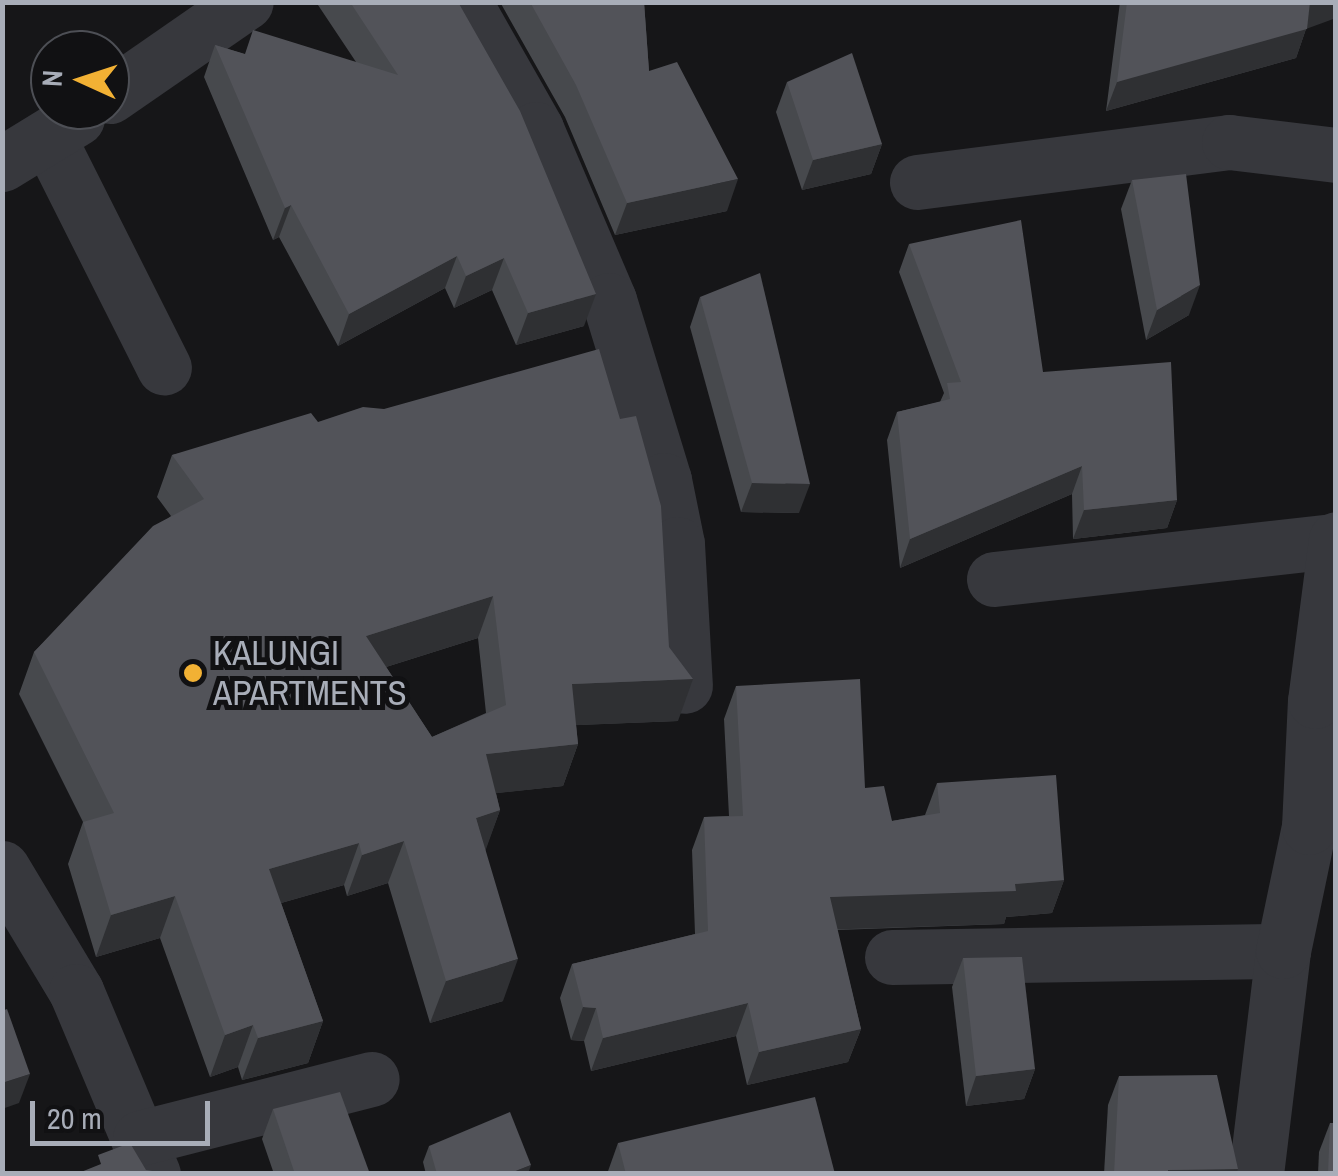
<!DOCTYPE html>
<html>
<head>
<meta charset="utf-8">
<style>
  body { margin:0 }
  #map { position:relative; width:1338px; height:1176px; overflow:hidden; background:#161618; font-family:"Archivo Narrow",sans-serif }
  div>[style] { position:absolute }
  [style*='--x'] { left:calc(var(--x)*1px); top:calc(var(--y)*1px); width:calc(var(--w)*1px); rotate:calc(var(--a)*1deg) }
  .minor>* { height:55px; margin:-27.5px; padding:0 27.5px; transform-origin:27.5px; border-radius:27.5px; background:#37383d }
  .wall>* { inset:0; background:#47494d }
  .shaded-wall>* { inset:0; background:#2f3033 }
  .building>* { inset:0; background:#525359 }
  .dots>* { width:28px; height:28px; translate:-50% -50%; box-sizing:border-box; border:5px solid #111113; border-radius:50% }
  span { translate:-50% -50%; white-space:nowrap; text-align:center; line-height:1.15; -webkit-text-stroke:10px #111113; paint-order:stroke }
  .poi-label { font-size:35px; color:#a8adb8 }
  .left { translate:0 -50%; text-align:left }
  .frame { position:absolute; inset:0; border:5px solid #a8adb8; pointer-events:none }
  .north { position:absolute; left:30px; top:30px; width:100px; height:100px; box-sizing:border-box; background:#111113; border:2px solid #4d4f55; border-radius:50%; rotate:273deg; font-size:28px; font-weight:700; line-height:40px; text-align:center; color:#a8adb8 }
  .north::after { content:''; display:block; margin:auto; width:35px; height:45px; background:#f2b134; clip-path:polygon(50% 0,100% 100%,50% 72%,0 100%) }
  .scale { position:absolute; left:30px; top:1101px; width:180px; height:45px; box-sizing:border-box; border:5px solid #a8adb8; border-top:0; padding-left:12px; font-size:30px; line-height:35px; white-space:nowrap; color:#a8adb8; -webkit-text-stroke:8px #111113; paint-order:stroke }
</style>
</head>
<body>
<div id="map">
  <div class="minor">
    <div style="--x:464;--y:2;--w:146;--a:60.4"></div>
    <div style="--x:536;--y:129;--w:186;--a:66.9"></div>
    <div style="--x:609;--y:300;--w:188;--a:73"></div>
    <div style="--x:664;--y:480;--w:65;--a:78.5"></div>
    <div style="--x:677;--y:544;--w:142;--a:86.8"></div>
    <div style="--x:110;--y:96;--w:165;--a:-34.7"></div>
    <div style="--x:48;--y:137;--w:258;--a:63.3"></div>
    <div style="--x:2;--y:164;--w:88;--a:-31.5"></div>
    <div style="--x:917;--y:182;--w:315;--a:-7.3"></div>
    <div style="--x:1229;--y:142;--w:108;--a:6.9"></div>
    <div style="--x:994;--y:579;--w:341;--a:-6.4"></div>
    <div style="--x:2;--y:868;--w:144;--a:59"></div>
    <div style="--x:76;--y:991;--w:199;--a:67.2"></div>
    <div style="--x:892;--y:957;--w:391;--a:-0.9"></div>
    <div style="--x:140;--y:1138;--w:239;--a:-14.3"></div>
    <div style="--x:1256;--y:1174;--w:225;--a:-83.1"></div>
    <div style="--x:1283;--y:951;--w:127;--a:-78.2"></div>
    <div style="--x:1309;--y:827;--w:126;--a:-87.3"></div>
    <div style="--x:1315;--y:701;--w:163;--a:-82.6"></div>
  </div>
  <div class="wall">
    <div style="clip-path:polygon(316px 2px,458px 2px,584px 326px,516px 345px,492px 290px,454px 308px,445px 288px,338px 346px,279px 237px,273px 240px,204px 77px,215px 45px,244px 54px,356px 62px)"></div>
    <div style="clip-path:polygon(500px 2px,644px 2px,649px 71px,727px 211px,615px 235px,565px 117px)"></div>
    <div style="clip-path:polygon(1120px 2px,1336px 2px,1306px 29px,1296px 58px,1106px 111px)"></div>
    <div style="clip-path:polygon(787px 82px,882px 144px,871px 174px,802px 190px,776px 112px)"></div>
    <div style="clip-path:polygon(1132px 180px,1189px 315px,1146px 340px,1121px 209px)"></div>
    <div style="clip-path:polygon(909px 244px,1177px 500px,1167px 528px,1073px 539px,1072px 494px,900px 568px,887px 440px,897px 412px,940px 402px,944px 393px,899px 272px)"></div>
    <div style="clip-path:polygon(700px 297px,799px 513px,741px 512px,690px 327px)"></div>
    <div style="clip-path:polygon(evenodd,318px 422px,669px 647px,678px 721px,576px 725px,578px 744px,563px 786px,496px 793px,500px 810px,485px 850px,503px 1001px,430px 1023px,388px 883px,347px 896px,344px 885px,281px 903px,323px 1021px,308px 1063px,242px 1080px,238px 1067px,210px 1077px,160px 938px,96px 957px,68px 864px,83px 822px,19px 694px,34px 652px,171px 516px,157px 497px,172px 455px,318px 422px,478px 638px,486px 713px,432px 737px,386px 667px,478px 638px)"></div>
    <div style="clip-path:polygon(736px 686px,865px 788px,892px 821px,925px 815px,937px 783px,1064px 880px,1052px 913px,1006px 917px,1004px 924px,837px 930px,861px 1029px,848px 1062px,747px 1085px,736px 1036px,591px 1071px,584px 1041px,571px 1040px,560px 998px,572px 964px,695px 934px,692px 850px,704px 817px,729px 816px,724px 719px)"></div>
    <div style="clip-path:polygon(963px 958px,1035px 1069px,1024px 1099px,966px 1106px,952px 987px)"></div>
    <div style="clip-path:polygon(1119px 1076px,1238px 1169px,1237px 1174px,1104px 1174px,1108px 1105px)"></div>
    <div style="clip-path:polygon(273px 1109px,370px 1174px,274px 1174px,262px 1139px)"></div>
    <div style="clip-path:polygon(1330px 1123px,1336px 1174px,1318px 1174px,1319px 1152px)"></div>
    <div style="clip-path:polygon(618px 1143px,835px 1174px,607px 1174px)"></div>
    <div style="clip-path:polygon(429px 1146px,528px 1174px,426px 1174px,423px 1162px)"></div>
  </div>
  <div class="shaded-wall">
    <div style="clip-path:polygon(1336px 2px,1336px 18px,1306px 29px,1296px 58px,1106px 111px,1117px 82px,1309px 3px)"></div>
    <div style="clip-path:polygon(882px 144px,871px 174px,802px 190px,813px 160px)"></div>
    <div style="clip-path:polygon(738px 179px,727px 211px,615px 235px,627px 203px)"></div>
    <div style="clip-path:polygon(291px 205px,279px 237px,273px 240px,285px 208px)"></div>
    <div style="clip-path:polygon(457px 256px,445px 288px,338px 346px,349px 314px)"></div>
    <div style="clip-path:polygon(504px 258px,492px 290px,454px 308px,466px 276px)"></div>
    <div style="clip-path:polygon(1200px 285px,1189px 315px,1146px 340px,1157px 310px)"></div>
    <div style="clip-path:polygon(596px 294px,584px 326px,516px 345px,528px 313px)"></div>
    <div style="clip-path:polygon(1082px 466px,1072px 494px,900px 568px,910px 539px)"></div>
    <div style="clip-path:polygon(752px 483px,810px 484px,799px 513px,741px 512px)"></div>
    <div style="clip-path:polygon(1177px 500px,1167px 528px,1073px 539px,1084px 510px)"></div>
    <div style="clip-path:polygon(493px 596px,478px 638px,351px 678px,366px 636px)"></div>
    <div style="clip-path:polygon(693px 679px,678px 721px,556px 726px,572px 684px)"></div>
    <div style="clip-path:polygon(578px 744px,563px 786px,471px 796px,486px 754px)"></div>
    <div style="clip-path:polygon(500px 810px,485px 852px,476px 818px)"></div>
    <div style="clip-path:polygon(404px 841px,388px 883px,347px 896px,362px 855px)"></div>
    <div style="clip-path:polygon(359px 843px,344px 885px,253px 911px,269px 869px)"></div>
    <div style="clip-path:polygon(1064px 880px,1052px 913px,1006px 917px,1004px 924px,818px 930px,830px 897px)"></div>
    <div style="clip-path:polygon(175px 896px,160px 938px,96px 957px,111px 915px)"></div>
    <div style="clip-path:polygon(518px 959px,503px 1001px,430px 1023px,446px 981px)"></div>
    <div style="clip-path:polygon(748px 1003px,736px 1036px,591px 1071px,603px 1038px)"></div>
    <div style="clip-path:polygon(583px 1007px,596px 1008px,584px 1041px,571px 1040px)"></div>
    <div style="clip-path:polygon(323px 1021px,308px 1063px,242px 1080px,258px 1038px)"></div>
    <div style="clip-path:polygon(253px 1025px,238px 1067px,210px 1077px,225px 1035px)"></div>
    <div style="clip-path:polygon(861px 1029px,848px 1062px,747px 1085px,759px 1052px)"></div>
    <div style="clip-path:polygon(1035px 1069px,1024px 1099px,966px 1106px,976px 1076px)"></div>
    <div style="clip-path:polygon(30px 1074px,19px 1103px,2px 1109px,2px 1083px)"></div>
    <div style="clip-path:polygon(531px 1165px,528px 1174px,508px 1174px)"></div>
    <div style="clip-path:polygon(1238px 1169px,1237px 1174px,1167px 1174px,1168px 1170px)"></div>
  </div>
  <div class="building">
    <div style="clip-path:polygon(350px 2px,458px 2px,520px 111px,596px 294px,528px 313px,504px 258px,466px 276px,457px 256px,349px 314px,291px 205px,285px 208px,215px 45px,245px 54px,253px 30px,398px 75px)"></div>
    <div style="clip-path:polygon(530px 2px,644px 2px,649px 71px,677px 62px,738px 179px,627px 203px,576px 85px)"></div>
    <div style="clip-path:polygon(1127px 2px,1310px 2px,1307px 29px,1117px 82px)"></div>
    <div style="clip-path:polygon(852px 53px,882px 144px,813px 160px,787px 82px)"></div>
    <div style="clip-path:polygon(1186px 174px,1200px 285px,1157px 310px,1132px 180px)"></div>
    <div style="clip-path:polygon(1021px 220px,1043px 372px,1171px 362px,1177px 500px,1084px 510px,1082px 466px,910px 539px,897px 412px,950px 399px,947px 383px,961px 382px,909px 244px)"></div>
    <div style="clip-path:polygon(760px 273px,810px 484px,752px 483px,700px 297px)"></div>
    <div style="clip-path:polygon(evenodd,599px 349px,620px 419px,636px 416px,661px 506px,669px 647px,693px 679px,572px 684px,578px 744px,486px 754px,500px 810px,476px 818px,518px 959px,446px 981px,404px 841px,362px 855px,359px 843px,269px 869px,323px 1021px,258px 1038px,253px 1025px,225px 1035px,175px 896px,111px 915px,83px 822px,114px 813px,34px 652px,153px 526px,204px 499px,172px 455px,311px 413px,318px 422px,363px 407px,384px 409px,599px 349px,493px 596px,506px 705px,432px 737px,366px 636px,493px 596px)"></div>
    <div style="clip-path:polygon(860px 679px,865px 788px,884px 786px,892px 821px,940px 813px,937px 783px,1056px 775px,1064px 880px,1015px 884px,1016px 891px,830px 897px,861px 1029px,759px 1052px,748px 1003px,603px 1038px,596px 1008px,583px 1007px,572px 964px,708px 931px,704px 817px,743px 816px,736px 686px)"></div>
    <div style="clip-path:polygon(1022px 957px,1035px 1069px,976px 1076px,963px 958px)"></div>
    <div style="clip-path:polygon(7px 1009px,30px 1074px,2px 1083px,2px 1011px)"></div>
    <div style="clip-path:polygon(1217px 1075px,1238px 1169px,1168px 1170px,1168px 1174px,1114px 1174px,1119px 1076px)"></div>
    <div style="clip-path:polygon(340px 1092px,370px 1174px,295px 1174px,273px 1109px)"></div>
    <div style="clip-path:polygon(815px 1097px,835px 1174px,626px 1174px,618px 1143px)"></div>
    <div style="clip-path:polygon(510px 1112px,531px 1165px,508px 1174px,437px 1174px,429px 1146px)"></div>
    <div style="clip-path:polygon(1330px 1123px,1336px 1123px,1336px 1174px,1328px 1174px)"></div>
    <div style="clip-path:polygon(130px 1143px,146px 1170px,172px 1174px,76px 1174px,101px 1164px,98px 1155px)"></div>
  </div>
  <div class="dots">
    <div style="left:193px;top:673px;background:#f2b134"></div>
  </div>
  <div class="poi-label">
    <span class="left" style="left:213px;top:673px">KALUNGI<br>APARTMENTS</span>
  </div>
  <div class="frame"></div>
  <div class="north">N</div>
  <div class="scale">20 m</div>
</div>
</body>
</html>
